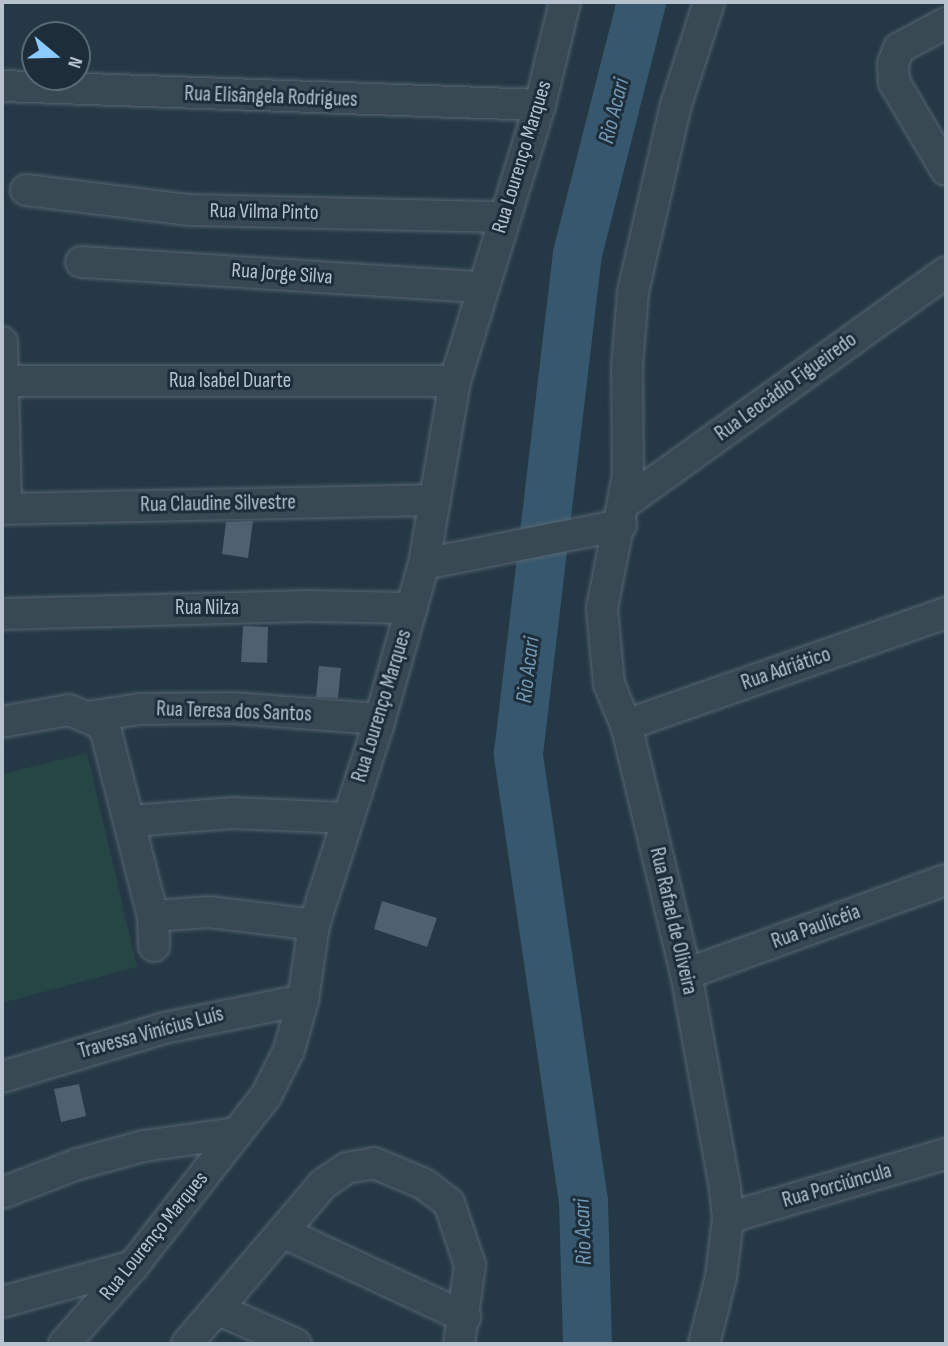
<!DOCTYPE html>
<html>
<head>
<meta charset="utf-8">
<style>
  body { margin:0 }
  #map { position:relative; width:948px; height:1346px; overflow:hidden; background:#243845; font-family:"Sofia Sans Condensed",sans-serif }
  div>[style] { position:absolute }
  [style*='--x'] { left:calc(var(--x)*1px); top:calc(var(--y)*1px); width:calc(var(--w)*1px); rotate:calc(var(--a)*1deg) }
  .green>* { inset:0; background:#264645 }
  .river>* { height:49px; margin:-24.5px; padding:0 24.5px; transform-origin:24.5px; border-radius:24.5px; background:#36576e }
  .building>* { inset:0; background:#4d6171 }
  .roads { filter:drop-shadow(0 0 2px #576672) drop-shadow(0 0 2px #576672) }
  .street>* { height:30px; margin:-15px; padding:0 15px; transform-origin:15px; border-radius:15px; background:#394954 }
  span { translate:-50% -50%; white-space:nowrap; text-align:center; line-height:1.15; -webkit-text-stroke:6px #1d2e3a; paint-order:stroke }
  .street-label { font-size:21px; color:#b6c3ce }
  .water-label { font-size:23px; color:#7399b4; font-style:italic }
  .frame { position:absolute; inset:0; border:4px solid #b6c3ce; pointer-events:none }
  .north { position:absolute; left:21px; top:21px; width:70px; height:70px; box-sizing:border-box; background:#1d2e3a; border:2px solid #5a6a75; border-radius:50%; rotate:109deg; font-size:19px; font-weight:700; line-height:28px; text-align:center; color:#b6c3ce }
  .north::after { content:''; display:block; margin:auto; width:24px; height:32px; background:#8acaff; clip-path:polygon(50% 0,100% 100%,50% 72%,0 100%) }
</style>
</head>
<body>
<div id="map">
  <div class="green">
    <div style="clip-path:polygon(87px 753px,137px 967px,2px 1003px,2px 774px)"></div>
  </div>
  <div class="river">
    <div style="--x:587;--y:1344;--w:143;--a:-91.6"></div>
    <div style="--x:583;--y:1201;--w:453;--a:-98.3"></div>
    <div style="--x:518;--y:753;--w:503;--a:-83.27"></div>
    <div style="--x:577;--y:253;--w:259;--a:-75.7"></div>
  </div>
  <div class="building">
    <div style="clip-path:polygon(253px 521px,248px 558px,222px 554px,226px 522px)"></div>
    <div style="clip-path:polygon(243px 626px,268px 627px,267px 663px,241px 662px)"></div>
    <div style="clip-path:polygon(319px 666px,341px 668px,338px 698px,316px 697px)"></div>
    <div style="clip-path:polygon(382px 901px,437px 918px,427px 947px,374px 929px)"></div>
    <div style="clip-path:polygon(79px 1084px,86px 1116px,61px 1122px,54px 1089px)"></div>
  </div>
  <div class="roads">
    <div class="street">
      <div style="--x:946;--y:23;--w:53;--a:152"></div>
      <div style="--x:899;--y:48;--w:17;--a:111"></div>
      <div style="--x:893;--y:64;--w:18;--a:87"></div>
      <div style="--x:894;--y:82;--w:102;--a:59.4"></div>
      <div style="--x:2;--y:86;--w:538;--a:2.02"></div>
      <div style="--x:26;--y:190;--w:165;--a:7"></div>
      <div style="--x:190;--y:210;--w:314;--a:1.3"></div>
      <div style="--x:81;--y:262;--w:402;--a:3.6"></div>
      <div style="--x:2;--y:342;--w:167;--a:88.6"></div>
      <div style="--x:4;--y:381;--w:451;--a:0"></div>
      <div style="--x:625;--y:503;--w:395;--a:-35.7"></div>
      <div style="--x:2;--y:509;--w:432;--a:-1.2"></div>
      <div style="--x:424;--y:564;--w:201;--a:-11.2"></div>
      <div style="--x:2;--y:614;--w:306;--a:-1.5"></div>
      <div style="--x:308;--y:606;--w:104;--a:1.1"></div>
      <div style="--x:88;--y:717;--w:52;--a:-8.9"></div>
      <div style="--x:139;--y:709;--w:94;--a:-0.6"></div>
      <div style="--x:233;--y:708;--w:147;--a:4.3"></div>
      <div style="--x:2;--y:722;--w:68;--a:-10.2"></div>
      <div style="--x:69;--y:710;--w:34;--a:23"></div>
      <div style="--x:100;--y:723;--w:11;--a:56"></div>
      <div style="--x:106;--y:732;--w:190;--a:75.7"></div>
      <div style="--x:153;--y:916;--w:30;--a:88"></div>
      <div style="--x:626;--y:725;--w:339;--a:-19.3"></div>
      <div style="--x:131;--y:821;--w:102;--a:-4.5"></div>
      <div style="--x:233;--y:813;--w:114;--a:2.5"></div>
      <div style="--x:153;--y:916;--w:57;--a:-4"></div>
      <div style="--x:210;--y:912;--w:105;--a:7.1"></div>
      <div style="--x:686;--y:974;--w:276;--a:-19.9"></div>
      <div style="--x:2;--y:1077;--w:169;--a:-16.8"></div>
      <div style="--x:164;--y:1028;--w:142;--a:-11.4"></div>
      <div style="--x:2;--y:1193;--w:81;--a:-20.9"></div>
      <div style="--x:78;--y:1164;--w:68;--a:-15.3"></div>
      <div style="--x:144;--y:1146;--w:94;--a:-8"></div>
      <div style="--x:728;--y:1218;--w:227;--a:-16.4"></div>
      <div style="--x:282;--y:1232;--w:202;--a:24.9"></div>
      <div style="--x:2;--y:1302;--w:136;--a:-15.4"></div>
      <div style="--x:217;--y:1309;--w:86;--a:23.9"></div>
      <div style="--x:64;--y:1344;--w:104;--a:-48.5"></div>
      <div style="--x:133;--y:1266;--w:216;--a:-52"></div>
      <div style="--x:266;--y:1096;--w:51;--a:-63.4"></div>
      <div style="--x:289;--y:1050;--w:52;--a:-74.4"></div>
      <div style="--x:303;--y:1000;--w:76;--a:-81.7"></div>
      <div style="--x:314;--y:925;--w:216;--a:-72.2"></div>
      <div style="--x:380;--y:719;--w:161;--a:-74.2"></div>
      <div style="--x:424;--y:564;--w:186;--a:-80.4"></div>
      <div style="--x:455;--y:381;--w:289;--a:-72.9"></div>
      <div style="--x:540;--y:105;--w:106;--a:-76.4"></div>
      <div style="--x:187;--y:1344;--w:210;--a:-49.6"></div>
      <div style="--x:323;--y:1184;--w:29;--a:-34"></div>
      <div style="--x:347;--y:1168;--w:27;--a:-10"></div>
      <div style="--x:374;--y:1163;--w:54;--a:22.8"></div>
      <div style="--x:424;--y:1184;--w:31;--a:37"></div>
      <div style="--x:449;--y:1203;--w:65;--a:71.3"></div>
      <div style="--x:470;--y:1265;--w:80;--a:97.9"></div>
      <div style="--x:704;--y:1344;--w:69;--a:-75.8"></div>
      <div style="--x:721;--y:1277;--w:59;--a:-83.2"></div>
      <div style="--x:728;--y:1218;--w:30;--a:-96"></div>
      <div style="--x:725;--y:1188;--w:218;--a:-100.3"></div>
      <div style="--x:686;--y:974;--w:256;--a:-103.5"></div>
      <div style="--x:626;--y:725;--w:44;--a:-112.5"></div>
      <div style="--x:609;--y:684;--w:76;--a:-95.3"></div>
      <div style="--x:602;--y:608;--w:136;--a:-78.9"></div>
      <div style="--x:628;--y:475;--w:108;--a:-90.5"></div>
      <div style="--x:627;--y:367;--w:75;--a:-85.4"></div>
      <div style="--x:633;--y:292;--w:192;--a:-77.1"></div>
      <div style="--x:676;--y:105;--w:108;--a:-72.2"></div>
    </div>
  </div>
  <div class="street-label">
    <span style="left:271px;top:97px;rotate:2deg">Rua Elisângela Rodrigues</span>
    <span style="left:522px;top:157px;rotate:-73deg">Rua Lourenço Marques</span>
    <span style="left:264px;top:212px;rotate:1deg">Rua Vilma Pinto</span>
    <span style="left:282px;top:274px;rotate:4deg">Rua Jorge Silva</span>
    <span style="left:230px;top:381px">Rua Isabel Duarte</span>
    <span style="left:786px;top:387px;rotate:-36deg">Rua Leocádio Figueiredo</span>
    <span style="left:218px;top:504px;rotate:-1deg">Rua Claudine Silvestre</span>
    <span style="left:207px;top:608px">Rua Nilza</span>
    <span style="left:786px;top:669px;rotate:-19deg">Rua Adriático</span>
    <span style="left:382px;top:706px;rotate:-73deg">Rua Lourenço Marques</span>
    <span style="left:234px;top:712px;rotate:2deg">Rua Teresa dos Santos</span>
    <span style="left:673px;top:921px;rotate:77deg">Rua Rafael de Oliveira</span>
    <span style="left:816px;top:927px;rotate:-20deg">Rua Paulicéia</span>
    <span style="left:151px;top:1033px;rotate:-15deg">Travessa Vinícius Luís</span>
    <span style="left:837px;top:1186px;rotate:-16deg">Rua Porciúncula</span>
    <span style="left:154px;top:1236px;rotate:-51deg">Rua Lourenço Marques</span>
  </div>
  <div class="water-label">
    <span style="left:614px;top:111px;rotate:-76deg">Rio Acari</span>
    <span style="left:528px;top:670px;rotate:-83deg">Rio Acari</span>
    <span style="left:583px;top:1232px;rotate:-92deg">Rio Acari</span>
  </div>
  <div class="frame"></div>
  <div class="north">N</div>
</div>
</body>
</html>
